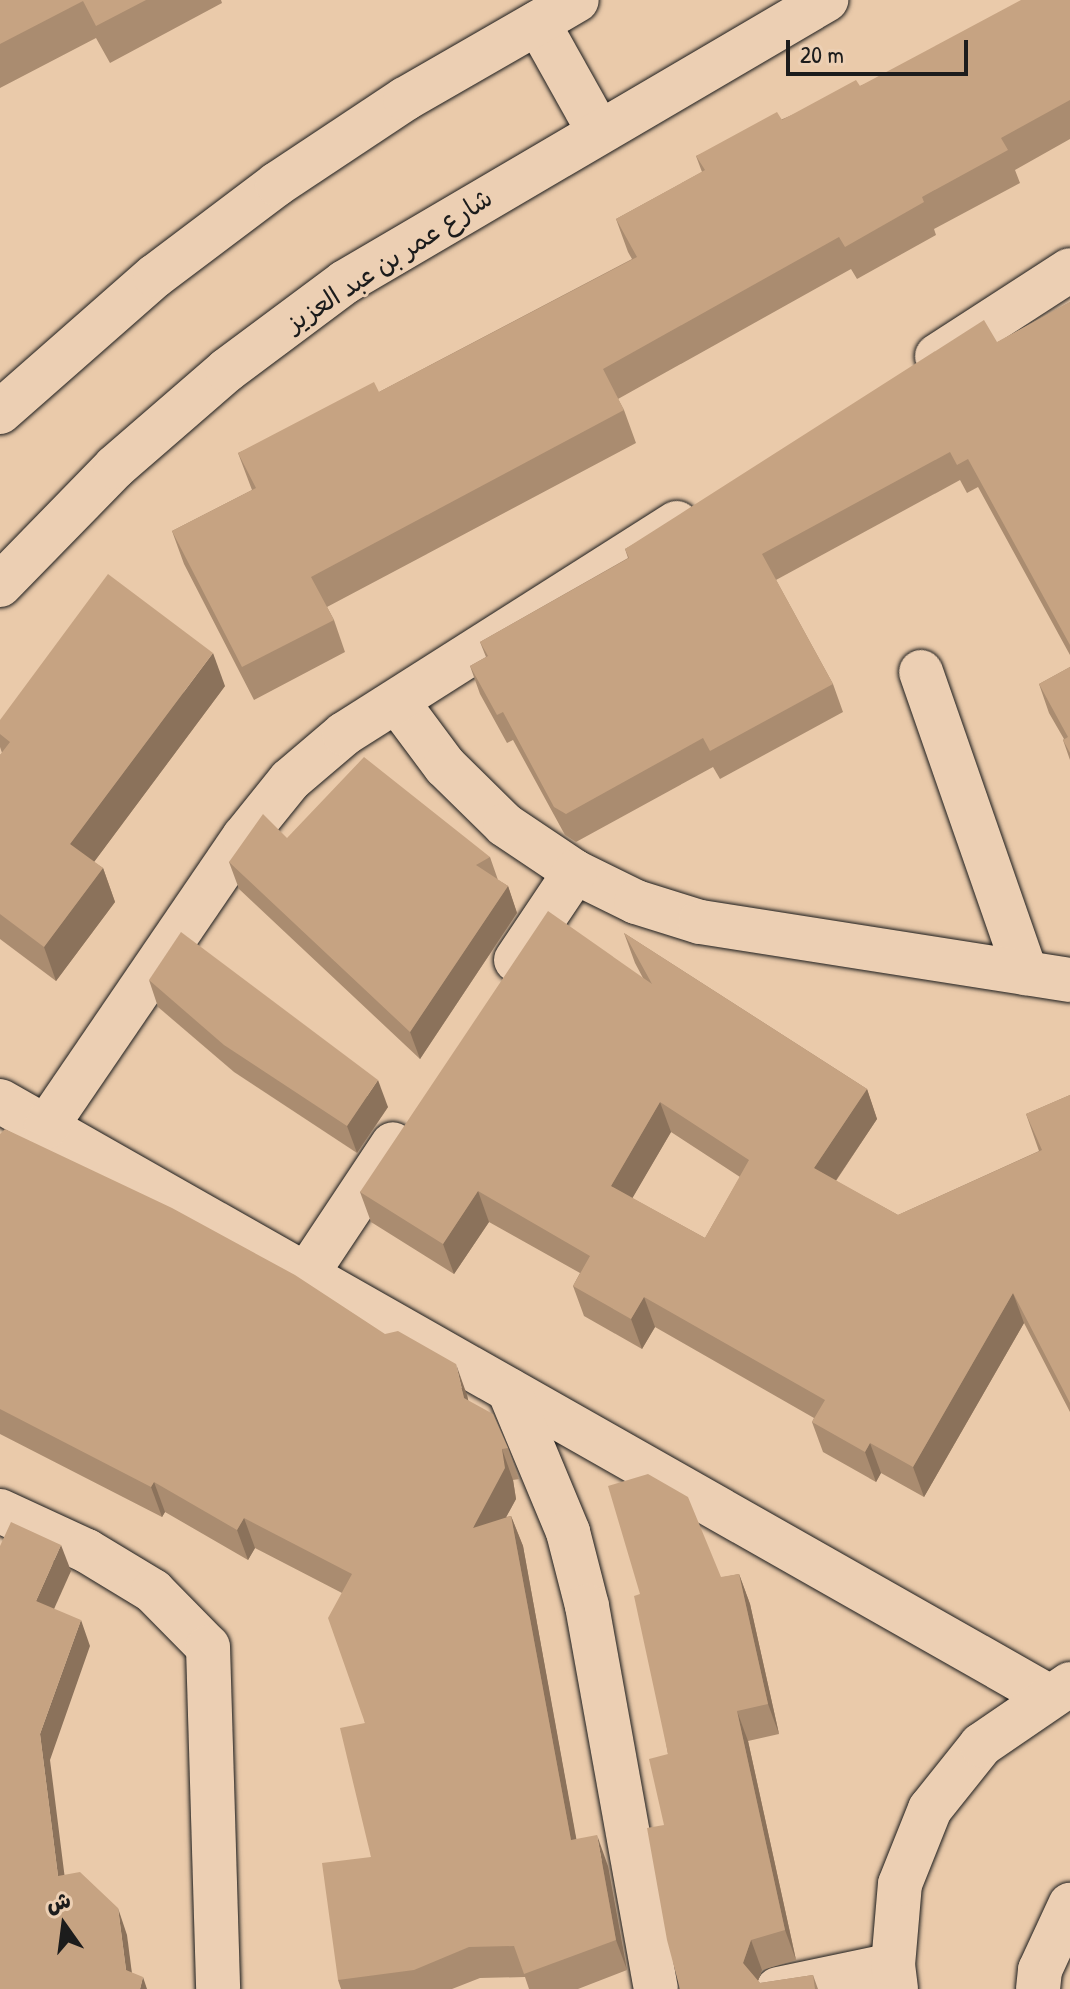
<!DOCTYPE html>
<html>
<head>
<meta charset="utf-8">
<style>
  body { margin:0 }
  #map { position:relative; width:1070px; height:1989px; overflow:hidden; background:#eacaaa; font-family:"Patrick Hand","Playpen Sans Arabic",sans-serif }
  div>[style] { position:absolute }
  [style*='--x'] { left:calc(var(--x)*1px); top:calc(var(--y)*1px); width:calc(var(--w)*1px); rotate:calc(var(--a)*1deg) }
  .roads { filter:drop-shadow(0 0 2px #1c1c1c) drop-shadow(0 0 2px #1c1c1c) }
  .minor>* { height:44px; margin:-22px; padding:0 22px; transform-origin:22px; border-radius:22px; background:#eccfb3 }
  .wall>* { inset:0; background:#aa8c70 }
  .shaded-wall>* { inset:0; background:#8b725b }
  .building>* { inset:0; background:#c6a382 }
  span { translate:-50% -50%; white-space:nowrap; text-align:center; line-height:1.15; -webkit-text-stroke:6px #eccfb3; paint-order:stroke }
  .street-label { font-size:26px; color:#1c1c1c }
  .north { position:absolute; left:24px; top:1885px; width:80px; height:80px; -webkit-text-stroke:6px #eccfb3; paint-order:stroke; rotate:346deg; font-size:22px; font-weight:700; line-height:32px; text-align:center; color:#1c1c1c }
  .north::after { content:''; display:block; margin:auto; width:28px; height:36px; background:#1c1c1c; clip-path:polygon(50% 0,100% 100%,50% 72%,0 100%) }
  .scale { position:absolute; left:786px; top:40px; width:182px; height:36px; box-sizing:border-box; border:4px solid #1c1c1c; border-top:0; padding-left:10px; font-size:24px; line-height:28px; white-space:nowrap; color:#1c1c1c; -webkit-text-stroke:6px #eccfb3; paint-order:stroke }
</style>
</head>
<body>
<div id="map">
  <div class="roads">
    <div class="minor">
      <div style="--x:538;--y:23;--w:125;--a:60.8"></div>
      <div style="--x:937;--y:356;--w:158;--a:-32.9"></div>
      <div style="--x:0;--y:412;--w:206;--a:-41.3"></div>
      <div style="--x:155;--y:276;--w:153;--a:-37"></div>
      <div style="--x:277;--y:184;--w:154;--a:-33.6"></div>
      <div style="--x:405;--y:99;--w:198;--a:-29.9"></div>
      <div style="--x:0;--y:585;--w:165;--a:-45.7"></div>
      <div style="--x:115;--y:467;--w:148;--a:-40.9"></div>
      <div style="--x:227;--y:370;--w:147;--a:-36.7"></div>
      <div style="--x:345;--y:282;--w:558;--a:-30.38"></div>
      <div style="--x:921;--y:672;--w:319;--a:70.8"></div>
      <div style="--x:398;--y:703;--w:79;--a:53.3"></div>
      <div style="--x:445;--y:766;--w:84;--a:44.5"></div>
      <div style="--x:505;--y:825;--w:84;--a:33.9"></div>
      <div style="--x:575;--y:872;--w:68;--a:26.2"></div>
      <div style="--x:636;--y:902;--w:67;--a:17.4"></div>
      <div style="--x:700;--y:922;--w:375;--a:8.9"></div>
      <div style="--x:516;--y:960;--w:106;--a:-56.2"></div>
      <div style="--x:0;--y:1101;--w:1207;--a:29.58"></div>
      <div style="--x:46;--y:1127;--w:351;--a:-55.7"></div>
      <div style="--x:244;--y:837;--w:73;--a:-51.1"></div>
      <div style="--x:290;--y:780;--w:71;--a:-40.4"></div>
      <div style="--x:344;--y:734;--w:394;--a:-32.4"></div>
      <div style="--x:306;--y:1275;--w:157;--a:-56.4"></div>
      <div style="--x:509;--y:1390;--w:154;--a:67.4"></div>
      <div style="--x:568;--y:1532;--w:76;--a:75.6"></div>
      <div style="--x:587;--y:1606;--w:389;--a:79.8"></div>
      <div style="--x:0;--y:1511;--w:96;--a:24.7"></div>
      <div style="--x:87;--y:1551;--w:77;--a:31.2"></div>
      <div style="--x:153;--y:1591;--w:78;--a:45.5"></div>
      <div style="--x:208;--y:1647;--w:342;--a:88.3"></div>
      <div style="--x:778;--y:1989;--w:117;--a:-11.8"></div>
      <div style="--x:896;--y:1989;--w:24;--a:-97"></div>
      <div style="--x:893;--y:1965;--w:81;--a:-85.1"></div>
      <div style="--x:900;--y:1884;--w:81;--a:-68.2"></div>
      <div style="--x:930;--y:1809;--w:82;--a:-51.4"></div>
      <div style="--x:981;--y:1745;--w:108;--a:-34.4"></div>
      <div style="--x:1038;--y:1989;--w:19;--a:-84"></div>
      <div style="--x:1040;--y:1970;--w:72;--a:-65.2"></div>
    </div>
  </div>
  <div class="wall">
    <div style="clip-path:polygon(0 0,221px 0,222px 3px,110px 63px,96px 38px,0 88px)"></div>
    <div style="clip-path:polygon(1070px 0,1070px 139px,1015px 170px,1020px 183px,934px 229px,936px 235px,857px 279px,851px 269px,618px 399px,624px 410px,636px 443px,327px 607px,334px 620px,345px 652px,254px 700px,184px 564px,172px 531px,252px 490px,238px 453px,379px 392px,632px 259px,628px 252px,616px 219px,702px 172px,696px 156px,860px 86px)"></div>
    <div style="clip-path:polygon(1070px 302px,1070px 655px,978px 487px,967px 493px,960px 480px,776px 580px,833px 684px,843px 712px,720px 779px,713px 767px,576px 842px,565px 835px,513px 740px,507px 743px,480px 694px,470px 666px,486px 657px,480px 642px,628px 558px,625px 549px)"></div>
    <div style="clip-path:polygon(1070px 667px,1070px 760px,1063px 740px,1064px 739px,1049px 713px,1039px 684px)"></div>
    <div style="clip-path:polygon(225px 686px,94px 862px,103px 868px,115px 902px,56px 981px,0 939px,0 755px,2px 753px,0 747px,0 720px)"></div>
    <div style="clip-path:polygon(287px 838px,490px 857px,498px 880px,508px 886px,517px 913px,420px 1059px,239px 889px,229px 862px)"></div>
    <div style="clip-path:polygon(evenodd,624px 933px,867px 1089px,877px 1119px,836px 1181px,898px 1215px,1039px 1151px,1026px 1114px,1070px 1095px,1070px 1412px,1024px 1323px,924px 1497px,881px 1473px,876px 1482px,823px 1452px,812px 1422px,814px 1418px,655px 1327px,642px 1349px,584px 1316px,573px 1286px,580px 1273px,489px 1222px,454px 1274px,371px 1222px,360px 1192px,643px 978px,635px 963px,624px 933px,671px 1132px,740px 1177px,705px 1238px,632px 1198px,671px 1132px)"></div>
    <div style="clip-path:polygon(149px 980px,388px 1107px,357px 1153px,234px 1072px,158px 1007px)"></div>
    <div style="clip-path:polygon(0 1134px,467px 1395px,468px 1401px,508px 1448px,519px 1479px,513px 1480px,516px 1499px,506px 1517px,511px 1516px,523px 1546px,576px 1839px,608px 1866px,627px 1970px,578px 1989px,529px 1989px,525px 1977px,480px 1978px,452px 1989px,341px 1989px,338px 1980px,371px 1857px,365px 1723px,342px 1593px,255px 1548px,248px 1560px,165px 1512px,162px 1517px,0 1434px)"></div>
    <div style="clip-path:polygon(739px 1574px,750px 1604px,779px 1734px,748px 1741px,796px 1960px,762px 1970px,758px 1981px,760px 1983px,813px 1975px,818px 1989px,680px 1989px,664px 1825px,668px 1754px,640px 1594px)"></div>
  </div>
  <div class="shaded-wall">
    <div style="clip-path:polygon(213px 653px,225px 686px,82px 878px,70px 844px)"></div>
    <div style="clip-path:polygon(103px 868px,115px 902px,56px 981px,44px 947px)"></div>
    <div style="clip-path:polygon(508px 886px,517px 913px,420px 1059px,410px 1032px)"></div>
    <div style="clip-path:polygon(378px 1080px,388px 1107px,357px 1153px,347px 1126px)"></div>
    <div style="clip-path:polygon(867px 1089px,877px 1119px,824px 1198px,814px 1168px)"></div>
    <div style="clip-path:polygon(660px 1102px,671px 1132px,622px 1216px,611px 1186px)"></div>
    <div style="clip-path:polygon(478px 1191px,489px 1222px,454px 1274px,443px 1244px)"></div>
    <div style="clip-path:polygon(1013px 1293px,1024px 1323px,924px 1497px,913px 1467px)"></div>
    <div style="clip-path:polygon(644px 1297px,655px 1327px,642px 1349px,631px 1319px)"></div>
    <div style="clip-path:polygon(456px 1364px,467px 1395px,475px 1429px,464px 1398px)"></div>
    <div style="clip-path:polygon(870px 1443px,881px 1473px,876px 1482px,865px 1452px)"></div>
    <div style="clip-path:polygon(502px 1449px,513px 1480px,516px 1499px,484px 1558px,473px 1528px)"></div>
    <div style="clip-path:polygon(154px 1482px,165px 1512px,162px 1517px,151px 1487px)"></div>
    <div style="clip-path:polygon(511px 1516px,523px 1546px,582px 1870px,571px 1840px)"></div>
    <div style="clip-path:polygon(244px 1518px,255px 1548px,248px 1560px,237px 1530px)"></div>
    <div style="clip-path:polygon(61px 1545px,71px 1571px,46px 1627px,36px 1601px)"></div>
    <div style="clip-path:polygon(739px 1574px,750px 1604px,779px 1734px,768px 1704px)"></div>
    <div style="clip-path:polygon(81px 1620px,90px 1646px,50px 1760px,68px 1903px,58px 1876px,40px 1734px)"></div>
    <div style="clip-path:polygon(737px 1711px,748px 1741px,796px 1960px,785px 1930px)"></div>
    <div style="clip-path:polygon(597px 1835px,608px 1866px,627px 1970px,616px 1940px)"></div>
    <div style="clip-path:polygon(118px 1908px,127px 1935px,134px 1989px,126px 1970px)"></div>
    <div style="clip-path:polygon(751px 1940px,762px 1970px,755px 1989px,743px 1963px)"></div>
    <div style="clip-path:polygon(143px 1977px,147px 1989px,140px 1989px)"></div>
  </div>
  <div class="building">
    <div style="clip-path:polygon(0 0,146px 0,96px 26px,83px 1px,0 44px)"></div>
    <div style="clip-path:polygon(1021px 0,1070px 0,1070px 100px,1001px 138px,1008px 150px,922px 197px,924px 202px,845px 247px,839px 237px,603px 369px,624px 410px,311px 577px,334px 620px,242px 667px,172px 531px,256px 488px,238px 453px,374px 382px,379px 392px,637px 257px,616px 219px,705px 170px,696px 156px,777px 112px,782px 120px,856px 80px,860px 86px)"></div>
    <div style="clip-path:polygon(1070px 302px,1070px 645px,968px 459px,957px 465px,950px 452px,762px 554px,833px 684px,710px 751px,703px 738px,566px 814px,554px 807px,503px 712px,497px 715px,470px 666px,488px 656px,480px 642px,629px 558px,625px 549px,984px 320px,997px 342px)"></div>
    <div style="clip-path:polygon(108px 574px,213px 653px,70px 844px,103px 868px,44px 947px,0 914px,0 755px,10px 742px,0 734px,0 720px)"></div>
    <div style="clip-path:polygon(1070px 667px,1070px 753px,1063px 740px,1068px 737px,1039px 684px)"></div>
    <div style="clip-path:polygon(364px 757px,490px 857px,476px 865px,508px 886px,410px 1032px,229px 862px,263px 814px,287px 838px)"></div>
    <div style="clip-path:polygon(evenodd,548px 911px,652px 984px,624px 933px,867px 1089px,814px 1168px,898px 1215px,1042px 1150px,1026px 1114px,1070px 1095px,1070px 1403px,1013px 1293px,913px 1467px,870px 1443px,865px 1452px,812px 1422px,825px 1400px,644px 1297px,631px 1319px,573px 1286px,590px 1256px,478px 1191px,443px 1244px,360px 1192px,548px 911px,660px 1102px,749px 1160px,705px 1238px,611px 1186px,660px 1102px)"></div>
    <div style="clip-path:polygon(181px 932px,378px 1080px,347px 1126px,224px 1045px,149px 980px)"></div>
    <div style="clip-path:polygon(5px 1129px,172px 1208px,295px 1275px,385px 1334px,398px 1331px,456px 1364px,464px 1398px,493px 1414px,508px 1448px,502px 1449px,505px 1468px,473px 1528px,511px 1516px,571px 1840px,597px 1835px,616px 1940px,524px 1974px,514px 1946px,469px 1947px,414px 1970px,338px 1980px,322px 1863px,371px 1857px,340px 1728px,365px 1723px,328px 1618px,352px 1574px,244px 1518px,237px 1530px,154px 1482px,151px 1487px,0 1409px,0 1134px)"></div>
    <div style="clip-path:polygon(648px 1474px,688px 1497px,721px 1577px,739px 1574px,768px 1704px,737px 1711px,785px 1930px,751px 1940px,743px 1963px,760px 1983px,813px 1975px,815px 1989px,680px 1989px,667px 1940px,647px 1828px,664px 1825px,649px 1759px,668px 1754px,634px 1596px,640px 1594px,608px 1486px)"></div>
    <div style="clip-path:polygon(11px 1522px,61px 1545px,36px 1601px,81px 1620px,40px 1734px,58px 1876px,80px 1872px,118px 1908px,126px 1970px,143px 1977px,140px 1989px,0 1989px,0 1546px)"></div>
  </div>
  <div class="street-label">
    <span style="left:389px;top:260px;rotate:-33deg">شارع عمر بن عبد العزيز</span>
  </div>
  <div class="north">ش</div>
  <div class="scale">20 m</div>
</div>
</body>
</html>
